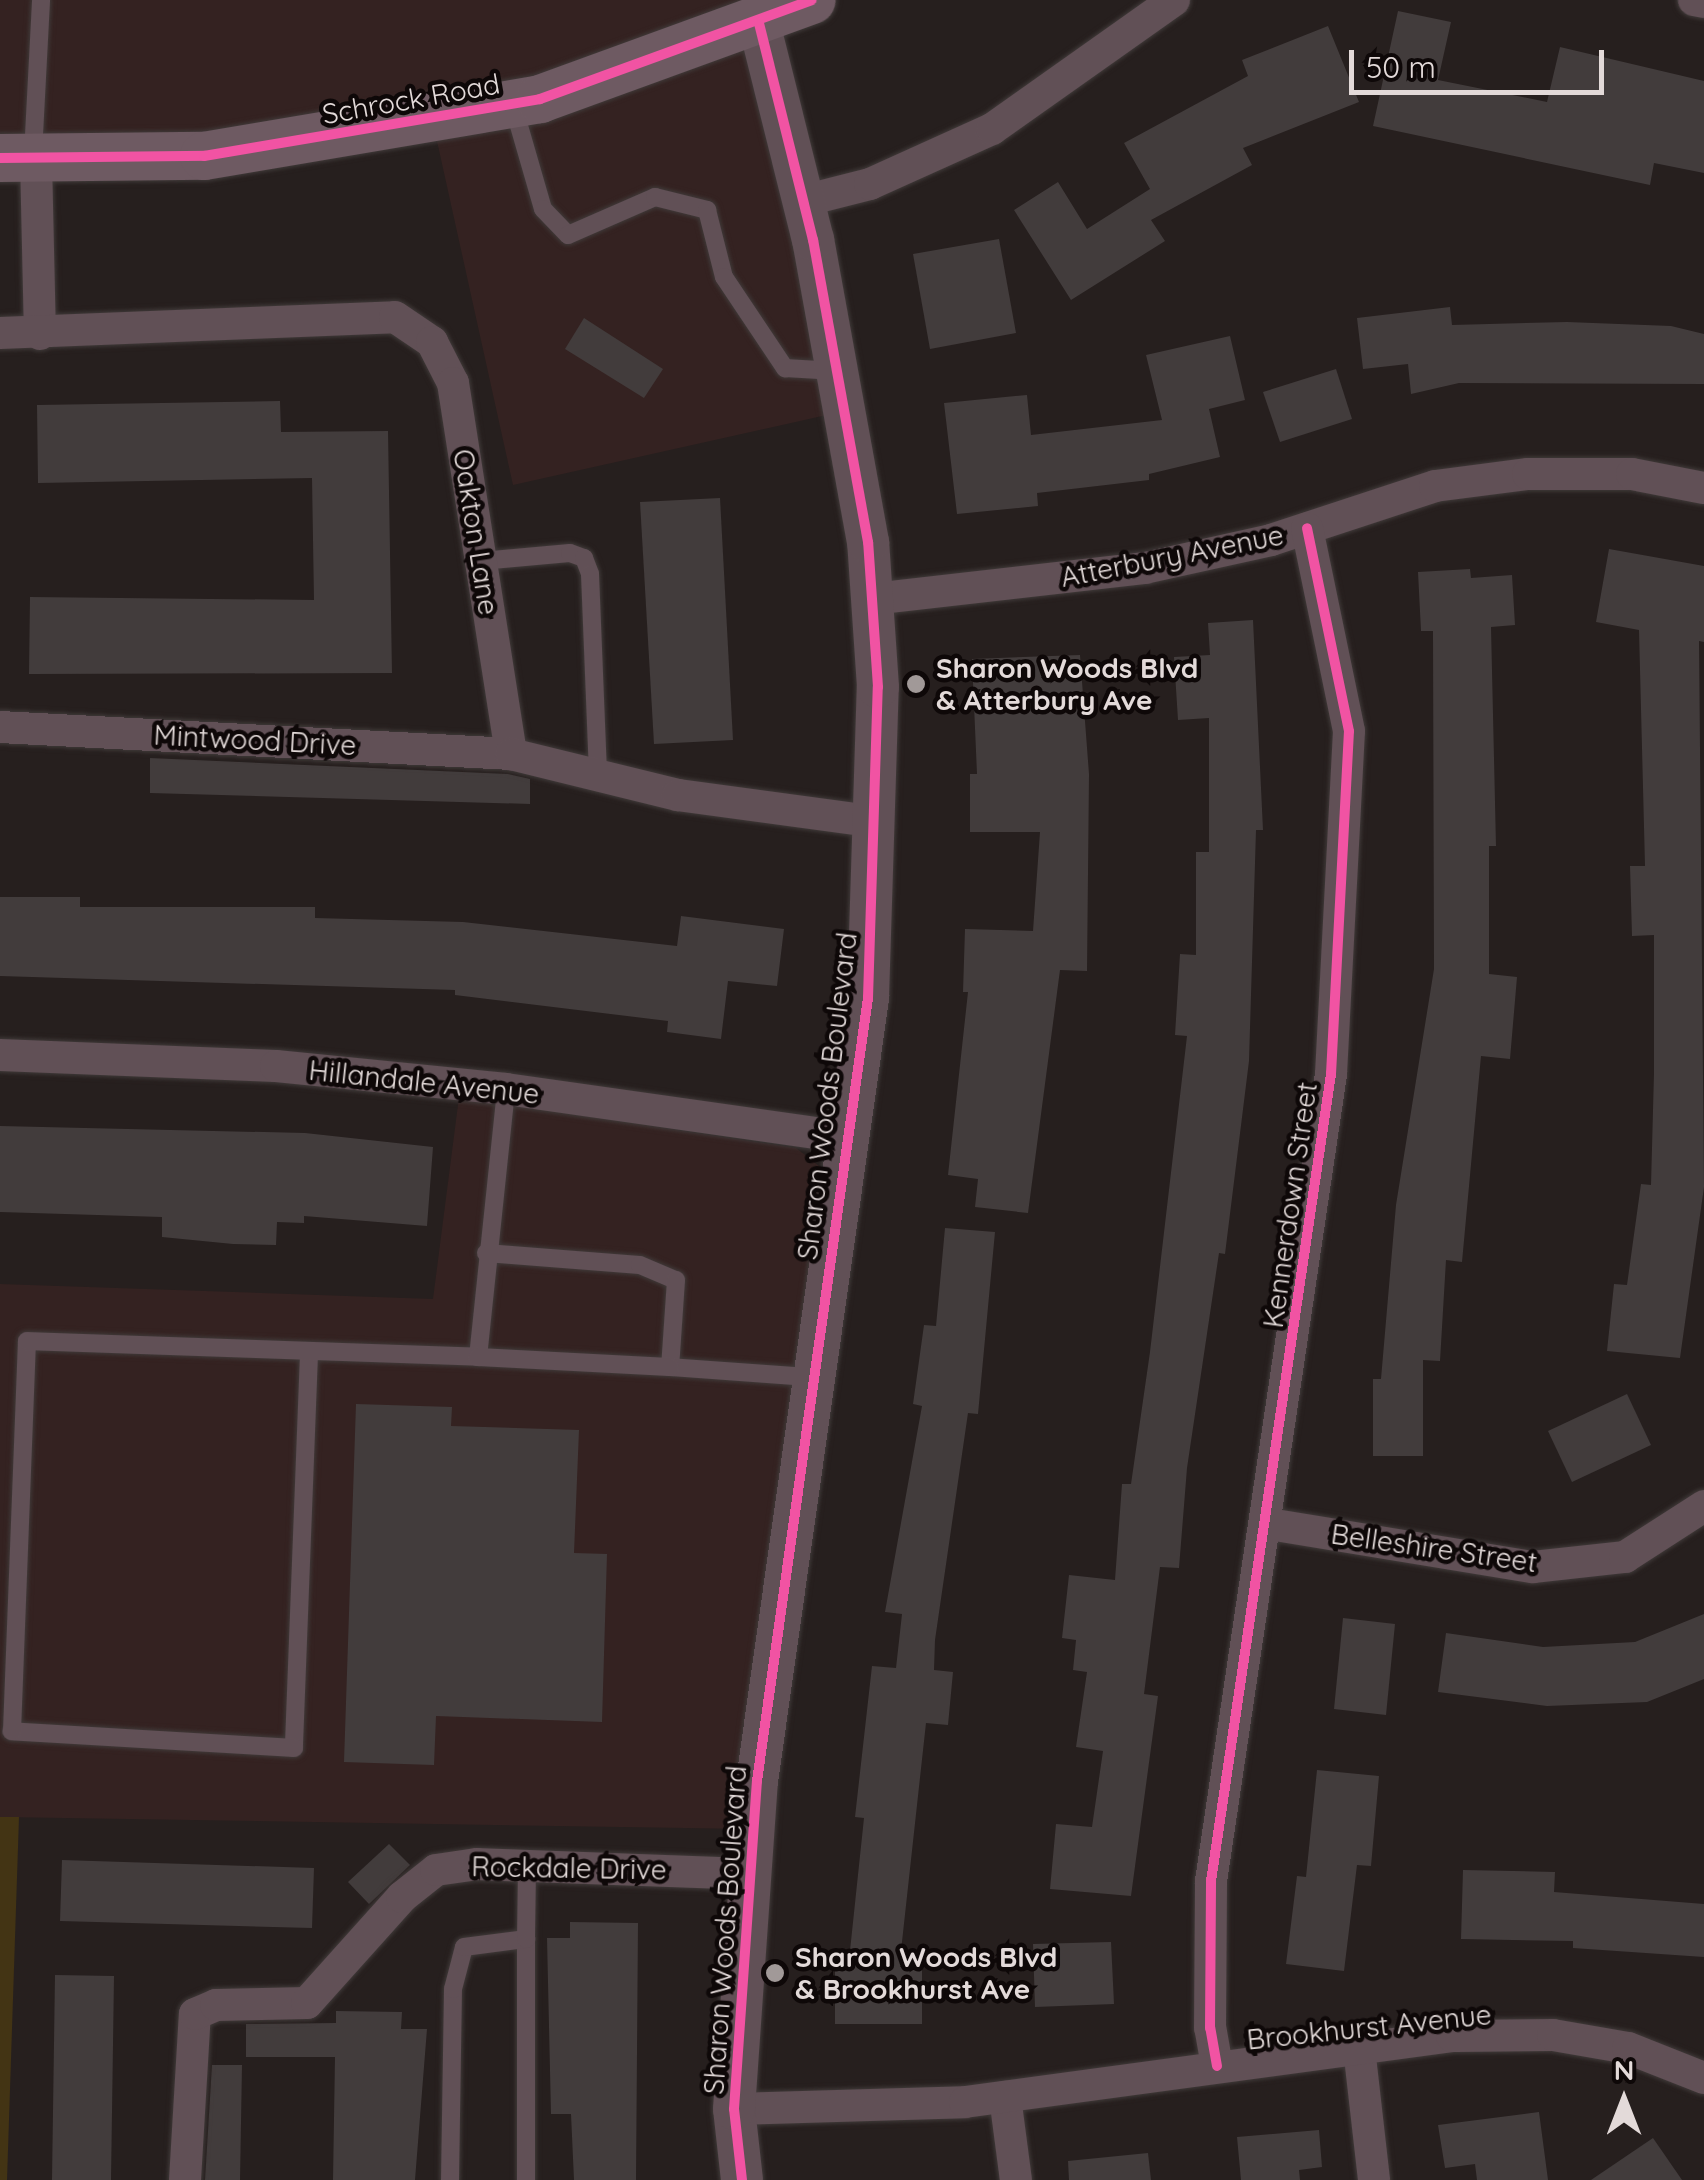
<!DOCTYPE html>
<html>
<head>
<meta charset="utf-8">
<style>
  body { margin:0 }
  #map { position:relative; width:1704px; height:2180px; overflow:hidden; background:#261f1e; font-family:Quicksand,sans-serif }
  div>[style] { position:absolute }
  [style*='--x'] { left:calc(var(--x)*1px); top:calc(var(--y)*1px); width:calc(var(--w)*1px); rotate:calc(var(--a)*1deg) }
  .built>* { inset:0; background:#342221 }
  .green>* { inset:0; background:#433414 }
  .building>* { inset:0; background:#423c3c }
  .roads { filter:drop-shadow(0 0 2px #403a39) drop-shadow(0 0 2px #403a39) }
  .service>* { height:18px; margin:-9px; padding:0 9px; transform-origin:9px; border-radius:9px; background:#615056 }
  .minor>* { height:32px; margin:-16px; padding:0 16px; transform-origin:16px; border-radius:16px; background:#615056 }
  .tertiary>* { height:42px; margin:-21px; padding:0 21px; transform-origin:21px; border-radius:21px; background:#615056 }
  .secondary>* { height:48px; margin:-24px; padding:0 24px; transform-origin:24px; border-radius:24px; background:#6e5a62 }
  .cycleway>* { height:10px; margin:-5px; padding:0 5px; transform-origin:5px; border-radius:5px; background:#f153a3 }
  .dots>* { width:28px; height:28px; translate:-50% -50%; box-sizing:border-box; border:5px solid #0e0808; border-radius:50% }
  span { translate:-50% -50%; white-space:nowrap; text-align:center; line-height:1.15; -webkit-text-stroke:9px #0e0808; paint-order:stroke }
  .street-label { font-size:28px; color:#e3dad9 }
  .poi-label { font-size:28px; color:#e3dad9; font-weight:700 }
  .left { translate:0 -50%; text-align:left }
  .north { position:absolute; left:1574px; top:2050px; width:100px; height:100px; -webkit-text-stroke:8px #0e0808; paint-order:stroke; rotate:0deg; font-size:28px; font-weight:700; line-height:40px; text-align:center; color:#e3dad9 }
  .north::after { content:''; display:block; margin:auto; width:35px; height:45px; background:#e3dad9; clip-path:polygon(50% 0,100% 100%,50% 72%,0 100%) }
  .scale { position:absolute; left:1349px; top:50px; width:255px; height:45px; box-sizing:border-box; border:5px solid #e3dad9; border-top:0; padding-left:12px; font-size:30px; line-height:35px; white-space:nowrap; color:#e3dad9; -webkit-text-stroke:8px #0e0808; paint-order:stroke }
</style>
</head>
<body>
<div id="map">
  <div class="built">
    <div style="clip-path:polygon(0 0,811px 0,752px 32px,858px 408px,513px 485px,433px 123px,0 157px)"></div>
    <div style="clip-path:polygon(459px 1097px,796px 1148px,837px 1180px,750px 1829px,0 1817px,0 1284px,433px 1299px)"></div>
  </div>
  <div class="green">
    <div style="clip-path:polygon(0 1817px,19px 1817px,7px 2180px,0 2180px)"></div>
  </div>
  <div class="building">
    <div style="clip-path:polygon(1398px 11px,1451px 22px,1438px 80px,1547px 102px,1560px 47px,1704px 81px,1704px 173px,1654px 163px,1650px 185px,1373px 126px)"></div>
    <div style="clip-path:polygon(1328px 26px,1359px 102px,1243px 148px,1252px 165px,1151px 220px,1165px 241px,1071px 300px,1014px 210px,1058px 182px,1087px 229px,1150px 189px,1124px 143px,1248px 76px,1242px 60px)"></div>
    <div style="clip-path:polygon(999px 239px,1016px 333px,930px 349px,913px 254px)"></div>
    <div style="clip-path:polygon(1450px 307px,1452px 325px,1567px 322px,1671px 326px,1704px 334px,1704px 384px,1459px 383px,1411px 394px,1408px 364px,1363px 369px,1357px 318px)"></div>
    <div style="clip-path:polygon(584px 318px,663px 369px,644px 398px,565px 349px)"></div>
    <div style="clip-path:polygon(1230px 336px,1245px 400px,1209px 409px,1220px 457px,1149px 474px,1149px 480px,1037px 493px,1038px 506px,957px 514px,944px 403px,1027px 395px,1031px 435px,1162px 420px,1146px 355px)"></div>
    <div style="clip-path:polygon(1336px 369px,1352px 419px,1280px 442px,1263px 392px)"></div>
    <div style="clip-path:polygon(280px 401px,281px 432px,388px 431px,392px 673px,29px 674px,30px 597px,314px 600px,312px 478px,38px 483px,37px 405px)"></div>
    <div style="clip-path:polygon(720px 498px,733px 740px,654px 744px,640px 502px)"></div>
    <div style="clip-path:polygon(1609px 549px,1704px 566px,1704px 642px,1699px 641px,1704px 1187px,1680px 1358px,1607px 1351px,1614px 1284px,1627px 1285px,1641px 1184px,1651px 1185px,1654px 1073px,1654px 935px,1632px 936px,1630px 866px,1645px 866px,1639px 630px,1596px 622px)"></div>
    <div style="clip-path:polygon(1470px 569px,1471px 578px,1512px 575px,1515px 625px,1491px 627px,1496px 846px,1489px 846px,1489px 974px,1517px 977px,1510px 1059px,1481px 1056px,1462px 1262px,1446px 1260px,1440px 1361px,1423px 1360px,1423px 1456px,1373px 1456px,1373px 1379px,1381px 1379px,1396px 1205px,1434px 969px,1433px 631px,1421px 631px,1418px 572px)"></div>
    <div style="clip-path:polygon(1253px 620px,1263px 830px,1256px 830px,1249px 1061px,1225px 1254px,1219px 1253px,1187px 1468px,1179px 1568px,1160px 1567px,1144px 1694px,1158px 1696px,1131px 1896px,1050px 1889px,1056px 1824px,1092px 1827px,1103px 1751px,1076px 1747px,1087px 1672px,1073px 1670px,1076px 1640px,1062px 1638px,1069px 1575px,1115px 1580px,1122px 1484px,1131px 1484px,1150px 1352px,1187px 1036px,1175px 1035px,1180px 954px,1196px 955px,1196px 852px,1209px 852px,1209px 718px,1178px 720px,1174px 657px,1210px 655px,1208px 623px)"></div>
    <div style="clip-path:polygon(1080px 655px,1089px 774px,1087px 971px,1060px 970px,1028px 1213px,975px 1207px,978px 1179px,948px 1175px,968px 992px,963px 992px,965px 929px,1033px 931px,1040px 832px,970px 832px,970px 774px,977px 774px,972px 659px)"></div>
    <div style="clip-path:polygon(150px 758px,508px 774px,530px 779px,530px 804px,150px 793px)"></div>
    <div style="clip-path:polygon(0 897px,80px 897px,80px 907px,315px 907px,315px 918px,463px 922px,677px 946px,681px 916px,784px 929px,777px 986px,728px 981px,721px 1039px,667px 1032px,668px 1021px,455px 995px,455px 990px,0 976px)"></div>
    <div style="clip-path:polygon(0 1126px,305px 1133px,433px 1147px,427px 1226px,304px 1216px,304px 1223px,277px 1222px,276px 1245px,233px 1244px,162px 1237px,162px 1217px,0 1212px)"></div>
    <div style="clip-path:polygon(945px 1228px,995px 1232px,978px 1414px,968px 1413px,935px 1640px,934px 1670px,953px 1672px,948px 1725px,926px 1723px,900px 1960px,922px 1960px,922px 2024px,835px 2024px,835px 1960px,849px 1960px,864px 1818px,855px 1817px,872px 1666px,896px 1668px,902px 1614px,885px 1612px,922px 1406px,913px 1404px,924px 1325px,936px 1326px)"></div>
    <div style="clip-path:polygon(1627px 1394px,1651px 1445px,1572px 1482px,1548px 1431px)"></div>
    <div style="clip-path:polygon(356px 1404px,452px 1407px,451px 1426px,579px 1430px,574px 1553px,607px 1554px,602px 1722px,436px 1716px,434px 1765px,344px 1762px)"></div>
    <div style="clip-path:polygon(1704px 1614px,1704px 1679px,1647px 1702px,1547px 1706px,1438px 1692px,1446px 1633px,1543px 1647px,1635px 1642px)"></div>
    <div style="clip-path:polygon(1343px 1618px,1395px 1624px,1386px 1715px,1334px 1709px)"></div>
    <div style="clip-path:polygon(1317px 1770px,1379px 1776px,1371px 1866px,1357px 1865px,1344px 1971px,1286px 1964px,1297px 1876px,1306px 1877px)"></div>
    <div style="clip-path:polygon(389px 1844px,410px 1865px,369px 1904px,348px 1882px)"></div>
    <div style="clip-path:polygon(62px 1860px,314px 1868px,312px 1928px,60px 1921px)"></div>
    <div style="clip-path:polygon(1463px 1870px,1555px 1872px,1554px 1892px,1704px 1904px,1704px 1957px,1573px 1948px,1573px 1941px,1461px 1939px)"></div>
    <div style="clip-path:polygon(570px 1922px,638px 1923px,636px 2180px,574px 2180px,571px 2114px,551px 2114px,547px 1938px,570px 1938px)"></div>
    <div style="clip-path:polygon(1111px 1942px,1114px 2004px,1035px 2007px,1033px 1944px)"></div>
    <div style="clip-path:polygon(55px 1975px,114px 1976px,111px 2180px,52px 2180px)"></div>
    <div style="clip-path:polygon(336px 2011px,402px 2012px,401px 2029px,427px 2029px,415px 2180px,333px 2180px,335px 2057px,246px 2057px,246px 2024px,336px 2023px)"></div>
    <div style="clip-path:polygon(212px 2065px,242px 2065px,240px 2180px,205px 2180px)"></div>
    <div style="clip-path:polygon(1539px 2112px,1548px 2180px,1477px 2180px,1475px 2164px,1445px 2168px,1438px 2125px)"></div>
    <div style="clip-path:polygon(1319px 2130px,1322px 2167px,1299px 2170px,1300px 2180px,1241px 2180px,1237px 2137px)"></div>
    <div style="clip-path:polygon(1653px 2138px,1682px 2180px,1591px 2180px)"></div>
    <div style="clip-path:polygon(1148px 2153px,1151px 2180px,1069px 2180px,1068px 2161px)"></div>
  </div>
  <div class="roads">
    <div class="service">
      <div style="--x:513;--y:105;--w:108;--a:73.9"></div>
      <div style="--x:543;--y:209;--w:36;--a:46"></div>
      <div style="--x:568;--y:235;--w:95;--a:-23.6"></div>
      <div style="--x:655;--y:197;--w:54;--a:14"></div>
      <div style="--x:707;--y:210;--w:69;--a:75.8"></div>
      <div style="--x:724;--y:277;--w:110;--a:56.2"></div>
      <div style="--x:785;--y:368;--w:51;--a:3.4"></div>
      <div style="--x:33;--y:154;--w:154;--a:-87"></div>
      <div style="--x:481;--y:561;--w:89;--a:-5.1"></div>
      <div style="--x:570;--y:553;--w:15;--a:20"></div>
      <div style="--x:584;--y:558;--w:17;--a:69"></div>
      <div style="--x:590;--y:574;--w:201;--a:87.7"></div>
      <div style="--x:486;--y:1253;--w:154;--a:4.5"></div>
      <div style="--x:640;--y:1265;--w:39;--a:23"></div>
      <div style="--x:676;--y:1280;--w:87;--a:93.9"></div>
      <div style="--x:670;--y:1367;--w:140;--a:4.1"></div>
      <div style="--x:309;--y:1354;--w:394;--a:92.2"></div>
      <div style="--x:294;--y:1748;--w:283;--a:-176.6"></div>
      <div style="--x:12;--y:1731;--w:390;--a:-87.8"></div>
      <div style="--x:27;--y:1341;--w:451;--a:2"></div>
      <div style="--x:478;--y:1357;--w:269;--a:-84"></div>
      <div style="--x:478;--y:1357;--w:192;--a:3"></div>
      <div style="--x:526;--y:1939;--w:241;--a:90"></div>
      <div style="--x:450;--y:2180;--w:191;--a:-89.1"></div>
      <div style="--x:453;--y:1989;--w:43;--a:-75.3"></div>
      <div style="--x:464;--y:1947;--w:63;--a:-7.4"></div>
      <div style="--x:526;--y:1939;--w:74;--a:-89.2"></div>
    </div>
    <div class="minor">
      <div style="--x:1694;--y:0;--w:10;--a:11"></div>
      <div style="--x:36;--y:160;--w:174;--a:88.7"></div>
      <div style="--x:803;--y:201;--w:69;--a:-14.2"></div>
      <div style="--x:870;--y:184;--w:134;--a:-24.3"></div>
      <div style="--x:992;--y:129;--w:223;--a:-35.3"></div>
      <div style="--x:0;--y:333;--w:395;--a:-2.3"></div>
      <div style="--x:395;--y:317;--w:45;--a:34"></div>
      <div style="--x:432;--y:342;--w:46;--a:62.9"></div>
      <div style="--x:453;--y:383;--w:376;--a:81.1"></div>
      <div style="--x:872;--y:599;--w:275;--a:-6.5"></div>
      <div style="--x:1145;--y:568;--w:129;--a:-12.5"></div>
      <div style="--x:1271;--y:540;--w:173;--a:-18.2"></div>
      <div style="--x:1435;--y:486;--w:94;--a:-7.4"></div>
      <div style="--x:1528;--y:474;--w:104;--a:0"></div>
      <div style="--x:1632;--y:474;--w:73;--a:11"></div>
      <div style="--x:0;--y:727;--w:512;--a:3.02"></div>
      <div style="--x:511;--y:754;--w:172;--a:13.8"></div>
      <div style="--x:678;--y:795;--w:201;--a:7.7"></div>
      <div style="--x:0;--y:1055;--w:276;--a:2.3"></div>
      <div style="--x:276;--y:1066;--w:231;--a:5.7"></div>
      <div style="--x:506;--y:1089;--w:342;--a:8.1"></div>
      <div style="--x:1269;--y:1524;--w:267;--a:9.3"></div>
      <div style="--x:1533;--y:1567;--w:93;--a:-6.2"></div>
      <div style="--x:1625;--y:1557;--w:94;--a:-32.8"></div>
      <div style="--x:1359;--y:2048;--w:133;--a:83.5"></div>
      <div style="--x:1217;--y:2066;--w:39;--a:-100"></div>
      <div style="--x:1210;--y:2028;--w:147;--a:-89.6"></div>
      <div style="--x:1211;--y:1881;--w:816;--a:-81.54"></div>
      <div style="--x:1331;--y:1074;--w:343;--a:-87"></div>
      <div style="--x:1349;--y:731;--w:207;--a:-101.7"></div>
      <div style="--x:1005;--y:2097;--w:84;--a:82.5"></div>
      <div style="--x:734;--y:2109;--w:231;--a:-1.7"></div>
      <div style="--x:965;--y:2102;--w:491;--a:-7.7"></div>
      <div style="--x:1452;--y:2036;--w:101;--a:-0.6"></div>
      <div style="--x:1553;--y:2035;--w:76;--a:9.8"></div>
      <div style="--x:1628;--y:2048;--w:82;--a:21.5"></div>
      <div style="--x:185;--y:2180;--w:166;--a:-86.6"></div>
      <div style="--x:195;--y:2014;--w:23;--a:-23"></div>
      <div style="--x:216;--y:2005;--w:91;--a:-1.3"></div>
      <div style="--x:307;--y:2003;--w:142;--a:-48.1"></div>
      <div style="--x:402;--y:1897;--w:43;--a:-38.5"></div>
      <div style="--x:436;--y:1870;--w:41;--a:-8.3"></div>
      <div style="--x:477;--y:1864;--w:274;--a:2.1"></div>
    </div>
    <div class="tertiary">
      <div style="--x:742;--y:2180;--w:71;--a:-96.4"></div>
      <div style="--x:734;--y:2109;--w:329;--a:-86"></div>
      <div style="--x:757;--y:1781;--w:791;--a:-81.93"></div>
      <div style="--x:868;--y:998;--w:311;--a:-88.2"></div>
      <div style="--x:878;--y:687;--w:145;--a:-93.9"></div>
      <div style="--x:868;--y:542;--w:307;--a:-100.3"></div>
      <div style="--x:813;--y:240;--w:224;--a:-104"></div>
    </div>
    <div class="secondary">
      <div style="--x:0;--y:158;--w:204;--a:-0.6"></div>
      <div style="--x:204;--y:156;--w:341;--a:-9.6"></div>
      <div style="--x:540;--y:99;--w:289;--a:-20"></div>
    </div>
  </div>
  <div class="cycleway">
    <div style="--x:0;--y:158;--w:204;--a:-0.6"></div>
    <div style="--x:204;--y:156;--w:341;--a:-9.6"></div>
    <div style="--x:540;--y:99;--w:289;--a:-20"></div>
    <div style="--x:1217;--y:2066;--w:39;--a:-100"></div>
    <div style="--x:1210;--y:2028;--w:147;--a:-89.6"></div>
    <div style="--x:1211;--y:1881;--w:816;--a:-81.54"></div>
    <div style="--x:1331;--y:1074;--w:343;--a:-87"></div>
    <div style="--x:1349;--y:731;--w:207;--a:-101.7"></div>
    <div style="--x:742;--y:2180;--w:71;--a:-96.4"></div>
    <div style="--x:734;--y:2109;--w:329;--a:-86"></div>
    <div style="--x:757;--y:1781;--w:791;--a:-81.93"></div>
    <div style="--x:868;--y:998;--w:311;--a:-88.2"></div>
    <div style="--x:878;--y:687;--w:145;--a:-93.9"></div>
    <div style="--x:868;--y:542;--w:307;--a:-100.3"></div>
    <div style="--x:813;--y:240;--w:224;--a:-104"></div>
  </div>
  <div class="dots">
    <div style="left:916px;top:684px;background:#a19998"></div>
    <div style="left:775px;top:1973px;background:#a19998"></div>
  </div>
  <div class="street-label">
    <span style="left:411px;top:99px;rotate:-10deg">Schrock Road</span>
    <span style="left:476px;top:532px;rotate:81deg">Oakton Lane</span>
    <span style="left:1172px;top:556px;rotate:-11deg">Atterbury Avenue</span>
    <span style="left:255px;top:740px;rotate:3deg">Mintwood Drive</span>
    <span style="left:424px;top:1082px;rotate:6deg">Hillandale Avenue</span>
    <span style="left:827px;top:1096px;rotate:-83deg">Sharon Woods Boulevard</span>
    <span style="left:1290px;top:1205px;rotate:-82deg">Kennerdown Street</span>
    <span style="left:1434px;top:1548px;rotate:8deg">Belleshire Street</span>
    <span style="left:569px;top:1868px;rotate:1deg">Rockdale Drive</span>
    <span style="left:725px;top:1930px;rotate:-86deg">Sharon Woods Boulevard</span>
    <span style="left:1369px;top:2027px;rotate:-6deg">Brookhurst Avenue</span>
  </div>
  <div class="poi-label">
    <span class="left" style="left:936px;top:684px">Sharon Woods Blvd<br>&amp; Atterbury Ave</span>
    <span class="left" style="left:795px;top:1973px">Sharon Woods Blvd<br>&amp; Brookhurst Ave</span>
  </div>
  <div class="north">N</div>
  <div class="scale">50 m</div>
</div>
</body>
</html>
